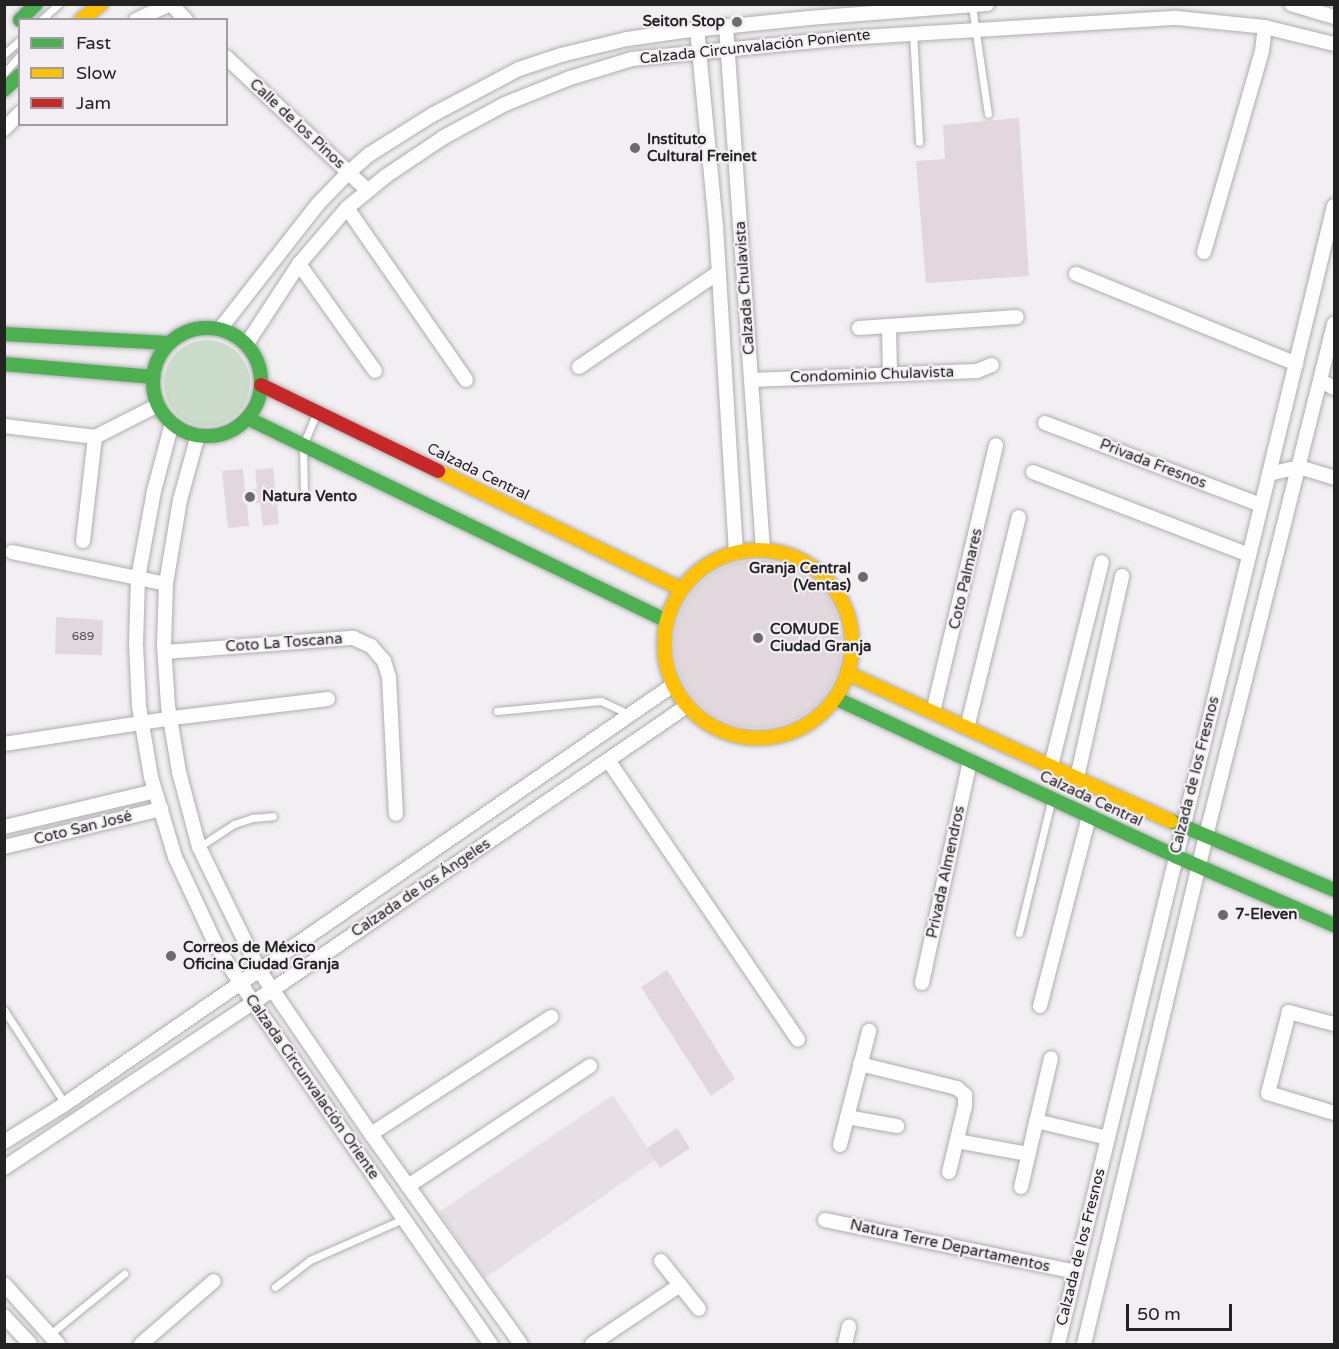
<!DOCTYPE html>
<html>
<head>
<meta charset="utf-8">
<style>
  body { margin:0 }
  #map { position:relative; width:1339px; height:1349px; overflow:hidden; background:#f2eff2; font-family:"Varela Round",sans-serif }
  div>[style] { position:absolute }
  [style*='--x'] { left:calc(var(--x)*1px); top:calc(var(--y)*1px); width:calc(var(--w)*1px); rotate:calc(var(--a)*1deg) }
  .built>* { inset:0; background:#e7dfe6 }
  .green>* { inset:0; background:#ccdcca }
  .round { border-radius:50% }
  .building>* { inset:0; background:#e1d7dc }
  .roads { filter:drop-shadow(0 0 2px #afaeaf) drop-shadow(0 0 2px #afaeaf) }
  .lane>* { height:7px; margin:-3.5px; padding:0 3.5px; transform-origin:3.5px; border-radius:3.5px; background:#fdfdfd }
  .street>* { height:14px; margin:-7px; padding:0 7px; transform-origin:7px; border-radius:7px; background:#fdfdfd }
  .fast>* { height:14px; margin:-7px; padding:0 7px; transform-origin:7px; border-radius:7px; background:#4caf50 }
  .fast>.ring { margin:-7px; padding:0; box-sizing:content-box; background:none; border:14px solid #4caf50; border-radius:50% }
  .slow>* { height:14px; margin:-7px; padding:0 7px; transform-origin:7px; border-radius:7px; background:#ffc107 }
  .slow>.ring { margin:-7px; padding:0; box-sizing:content-box; background:none; border:14px solid #ffc107; border-radius:50% }
  .jam>* { height:14px; margin:-7px; padding:0 7px; transform-origin:7px; border-radius:7px; background:#c62828 }
  .dots>* { width:16px; height:16px; translate:-50% -50%; box-sizing:border-box; border:3px solid #f3eef3; border-radius:50% }
  span { translate:-50% -50%; white-space:nowrap; text-align:center; line-height:1.15; -webkit-text-stroke:4.5px #f3eef3; paint-order:stroke }
  .number-label { font-size:12px; color:#555254 }
  .number-label span { -webkit-text-stroke-width:0 }
  .poi-label { font-size:15px; color:#242324; font-weight:700 }
  .right { translate:-100% -50%; text-align:right }
  .left { translate:0 -50%; text-align:left }
  .street-label { font-size:15px; color:#242324 }
  .frame { position:absolute; inset:0; border:6px solid #242324; pointer-events:none }
  .legend { position:absolute; left:18px; top:18px; width:210px; height:108px; box-sizing:border-box; background:#f3eef3; border:2px solid #a09da0; margin:0; padding:8px 10px; list-style:none; font-size:18px; color:#242324 }
  .legend li { display:flex; align-items:center; gap:12px; height:30px }
  .legend b { width:30px; border:2px solid #a09da0 }
  .scale { position:absolute; left:1126px; top:1304px; width:106px; height:27px; box-sizing:border-box; border:3px solid #242324; border-top:0; padding-left:8px; font-size:18px; line-height:21px; white-space:nowrap; color:#242324; -webkit-text-stroke:4px #f3eef3; paint-order:stroke }
</style>
</head>
<body>
<div id="map">
  <div class="built">
    <div style="clip-path:polygon(613px 1095px,655px 1160px,485px 1278px,439px 1212px)"></div>
  </div>
  <div class="green">
    <div class="round" style="left:164px;top:340px;width:86px;height:86px"></div>
  </div>
  <div class="building">
    <div style="clip-path:polygon(1019px 118px,1029px 276px,926px 283px,916px 161px,945px 159px,943px 125px)"></div>
    <div style="clip-path:polygon(273px 468px,279px 524px,263px 526px,260px 503px,247px 504px,249px 526px,228px 528px,222px 471px,243px 469px,245px 490px,257px 489px,255px 470px)"></div>
    <div class="round" style="left:674px;top:560px;width:168px;height:168px"></div>
    <div style="clip-path:polygon(56px 617px,103px 620px,102px 655px,55px 654px)"></div>
    <div style="clip-path:polygon(667px 970px,735px 1079px,711px 1096px,641px 987px)"></div>
    <div style="clip-path:polygon(677px 1128px,690px 1148px,660px 1168px,647px 1148px)"></div>
  </div>
  <div class="roads">
    <div class="lane">
      <div style="--x:972;--y:6;--w:109;--a:81.6"></div>
      <div style="--x:41;--y:20;--w:24;--a:-42"></div>
      <div style="--x:913;--y:33;--w:109;--a:86.8"></div>
      <div style="--x:4;--y:54;--w:21;--a:-41"></div>
      <div style="--x:4;--y:73;--w:24;--a:-48"></div>
      <div style="--x:304;--y:494;--w:49;--a:-91.2"></div>
      <div style="--x:303;--y:445;--w:33;--a:-67"></div>
      <div style="--x:497;--y:711;--w:104;--a:-5.5"></div>
      <div style="--x:601;--y:701;--w:31;--a:25"></div>
      <div style="--x:199;--y:847;--w:42;--a:-33.3"></div>
      <div style="--x:234;--y:824;--w:19;--a:-18"></div>
      <div style="--x:252;--y:818;--w:21;--a:-5"></div>
      <div style="--x:1019;--y:933;--w:135;--a:-76.3"></div>
      <div style="--x:4;--y:1010;--w:112;--a:57"></div>
      <div style="--x:275;--y:1287;--w:44;--a:-37.6"></div>
      <div style="--x:310;--y:1260;--w:102;--a:-23.8"></div>
      <div style="--x:49;--y:1335;--w:97;--a:-39.1"></div>
    </div>
    <div class="street">
      <div style="--x:171;--y:4;--w:22;--a:47"></div>
      <div style="--x:1291;--y:4;--w:45;--a:16.8"></div>
      <div style="--x:136;--y:20;--w:38;--a:-25"></div>
      <div style="--x:726;--y:26;--w:525;--a:85.96"></div>
      <div style="--x:697;--y:29;--w:198;--a:84.5"></div>
      <div style="--x:716;--y:226;--w:327;--a:86.5"></div>
      <div style="--x:226;--y:57;--w:194;--a:43.3"></div>
      <div style="--x:4;--y:129;--w:23;--a:-45"></div>
      <div style="--x:347;--y:208;--w:209;--a:55.3"></div>
      <div style="--x:1204;--y:252;--w:209;--a:-73.9"></div>
      <div style="--x:1262;--y:51;--w:24;--a:-83"></div>
      <div style="--x:299;--y:264;--w:131;--a:54.6"></div>
      <div style="--x:1076;--y:274;--w:238;--a:22.2"></div>
      <div style="--x:889;--y:326;--w:48;--a:88.8"></div>
      <div style="--x:859;--y:328;--w:158;--a:-4"></div>
      <div style="--x:220;--y:329;--w:159;--a:-51.9"></div>
      <div style="--x:318;--y:204;--w:45;--a:-45.9"></div>
      <div style="--x:349;--y:172;--w:28;--a:-41"></div>
      <div style="--x:370;--y:154;--w:73;--a:-32.2"></div>
      <div style="--x:432;--y:115;--w:98;--a:-27.9"></div>
      <div style="--x:519;--y:69;--w:44;--a:-18.4"></div>
      <div style="--x:561;--y:55;--w:68;--a:-13.6"></div>
      <div style="--x:627;--y:39;--w:57;--a:-8.1"></div>
      <div style="--x:683;--y:31;--w:127;--a:-5.9"></div>
      <div style="--x:809;--y:18;--w:179;--a:-4.5"></div>
      <div style="--x:246;--y:345;--w:97;--a:-56.8"></div>
      <div style="--x:299;--y:264;--w:74;--a:-49.4"></div>
      <div style="--x:347;--y:208;--w:50;--a:-39.4"></div>
      <div style="--x:386;--y:176;--w:70;--a:-33.9"></div>
      <div style="--x:444;--y:137;--w:69;--a:-28.4"></div>
      <div style="--x:505;--y:104;--w:70;--a:-21.8"></div>
      <div style="--x:570;--y:78;--w:65;--a:-17"></div>
      <div style="--x:632;--y:59;--w:215;--a:-5.6"></div>
      <div style="--x:846;--y:38;--w:332;--a:-3.5"></div>
      <div style="--x:1177;--y:18;--w:88;--a:5.8"></div>
      <div style="--x:1265;--y:27;--w:71;--a:13.8"></div>
      <div style="--x:579;--y:367;--w:168;--a:-34.1"></div>
      <div style="--x:751;--y:380;--w:226;--a:-2.3"></div>
      <div style="--x:977;--y:371;--w:16;--a:-22"></div>
      <div style="--x:1321;--y:381;--w:15;--a:28"></div>
      <div style="--x:172;--y:423;--w:70;--a:104.8"></div>
      <div style="--x:154;--y:491;--w:88;--a:100.4"></div>
      <div style="--x:138;--y:578;--w:66;--a:91.7"></div>
      <div style="--x:136;--y:644;--w:62;--a:87.2"></div>
      <div style="--x:139;--y:706;--w:72;--a:80.4"></div>
      <div style="--x:151;--y:777;--w:84;--a:73.3"></div>
      <div style="--x:175;--y:857;--w:99;--a:65"></div>
      <div style="--x:217;--y:947;--w:66;--a:56.8"></div>
      <div style="--x:253;--y:1002;--w:417;--a:55.2"></div>
      <div style="--x:1045;--y:423;--w:231;--a:20.8"></div>
      <div style="--x:4;--y:426;--w:92;--a:6.9"></div>
      <div style="--x:95;--y:437;--w:71;--a:-26.9"></div>
      <div style="--x:198;--y:435;--w:67;--a:105.5"></div>
      <div style="--x:180;--y:500;--w:85;--a:99.5"></div>
      <div style="--x:166;--y:584;--w:61;--a:91.9"></div>
      <div style="--x:164;--y:645;--w:61;--a:86.2"></div>
      <div style="--x:168;--y:706;--w:67;--a:80.5"></div>
      <div style="--x:179;--y:772;--w:78;--a:75.1"></div>
      <div style="--x:199;--y:847;--w:137;--a:64"></div>
      <div style="--x:259;--y:970;--w:199;--a:55.7"></div>
      <div style="--x:371;--y:1134;--w:258;--a:54.5"></div>
      <div style="--x:1033;--y:472;--w:231;--a:21"></div>
      <div style="--x:1269;--y:474;--w:31;--a:-13"></div>
      <div style="--x:1299;--y:467;--w:37;--a:17"></div>
      <div style="--x:83;--y:541;--w:105;--a:-83.4"></div>
      <div style="--x:12;--y:552;--w:157;--a:11.7"></div>
      <div style="--x:165;--y:652;--w:189;--a:-4.3"></div>
      <div style="--x:353;--y:638;--w:20;--a:24"></div>
      <div style="--x:371;--y:646;--w:20;--a:49"></div>
      <div style="--x:384;--y:661;--w:17;--a:73"></div>
      <div style="--x:389;--y:677;--w:137;--a:87.1"></div>
      <div style="--x:933;--y:712;--w:274;--a:-76.7"></div>
      <div style="--x:967;--y:728;--w:217;--a:-76.2"></div>
      <div style="--x:4;--y:744;--w:179;--a:-8.7"></div>
      <div style="--x:181;--y:717;--w:148;--a:-7"></div>
      <div style="--x:608;--y:760;--w:338;--a:55.8"></div>
      <div style="--x:1051;--y:766;--w:210;--a:-76"></div>
      <div style="--x:1077;--y:778;--w:207;--a:-77.4"></div>
      <div style="--x:4;--y:827;--w:155;--a:-13.4"></div>
      <div style="--x:4;--y:847;--w:162;--a:-13.6"></div>
      <div style="--x:922;--y:983;--w:227;--a:-77.8"></div>
      <div style="--x:1040;--y:1006;--w:196;--a:-75.5"></div>
      <div style="--x:1334;--y:1024;--w:47;--a:-165.1"></div>
      <div style="--x:1289;--y:1012;--w:84;--a:104.5"></div>
      <div style="--x:1268;--y:1093;--w:69;--a:16.9"></div>
      <div style="--x:860;--y:1064;--w:100;--a:13.9"></div>
      <div style="--x:957;--y:1088;--w:11;--a:41"></div>
      <div style="--x:965;--y:1095;--w:11;--a:90"></div>
      <div style="--x:965;--y:1106;--w:68;--a:103.6"></div>
      <div style="--x:847;--y:1117;--w:51;--a:10.2"></div>
      <div style="--x:1036;--y:1121;--w:74;--a:13.3"></div>
      <div style="--x:371;--y:1134;--w:215;--a:-33"></div>
      <div style="--x:957;--y:1141;--w:72;--a:10.4"></div>
      <div style="--x:4;--y:1142;--w:72;--a:-31.9"></div>
      <div style="--x:65;--y:1104;--w:738;--a:-34.57"></div>
      <div style="--x:840;--y:1145;--w:118;--a:-75.7"></div>
      <div style="--x:4;--y:1168;--w:322;--a:-33.6"></div>
      <div style="--x:272;--y:990;--w:503;--a:-34.39"></div>
      <div style="--x:408;--y:1186;--w:218;--a:-33.4"></div>
      <div style="--x:1021;--y:1187;--w:132;--a:-76.9"></div>
      <div style="--x:825;--y:1220;--w:255;--a:11.7"></div>
      <div style="--x:661;--y:1261;--w:61;--a:51.6"></div>
      <div style="--x:4;--y:1284;--w:81;--a:48"></div>
      <div style="--x:4;--y:1316;--w:38;--a:47"></div>
      <div style="--x:141;--y:1344;--w:96;--a:-40.8"></div>
      <div style="--x:592;--y:1344;--w:106;--a:-33.8"></div>
      <div style="--x:845;--y:1344;--w:18;--a:-77"></div>
      <div style="--x:1058;--y:1344;--w:1171;--a:-76.37"></div>
      <div style="--x:1084;--y:1344;--w:522;--a:-76.5"></div>
      <div style="--x:1206;--y:836;--w:528;--a:-75.96"></div>
    </div>
    <div class="fast">
      <div style="--x:20;--y:20;--w:23;--a:-45"></div>
      <div style="--x:4;--y:90;--w:22;--a:-43"></div>
      <div class="ring" style="left:153px;top:328px;width:94px;height:94px"></div>
      <div style="--x:4;--y:334;--w:165;--a:3.1"></div>
      <div style="--x:4;--y:364;--w:150;--a:5"></div>
      <div style="--x:247;--y:418;--w:466;--a:25.8"></div>
      <div style="--x:835;--y:698;--w:375;--a:24.9"></div>
      <div style="--x:1175;--y:856;--w:173;--a:23.5"></div>
      <div style="--x:1171;--y:821;--w:177;--a:22.9"></div>
    </div>
    <div class="slow">
      <div style="--x:81;--y:20;--w:26;--a:-39"></div>
      <div style="--x:438;--y:471;--w:270;--a:25.9"></div>
      <div class="ring" style="left:664px;top:550px;width:174px;height:174px"></div>
      <div style="--x:847;--y:673;--w:356;--a:24.6"></div>
    </div>
    <div class="jam">
      <div style="--x:261;--y:385;--w:197;--a:25.9"></div>
    </div>
  </div>
  <div class="dots">
    <div style="left:737px;top:22px;background:#6c6a6c"></div>
    <div style="left:635px;top:148px;background:#6c6a6c"></div>
    <div style="left:250px;top:497px;background:#6c6a6c"></div>
    <div style="left:863px;top:577px;background:#6c6a6c"></div>
    <div style="left:758px;top:638px;background:#6c6a6c"></div>
    <div style="left:1223px;top:915px;background:#6c6a6c"></div>
    <div style="left:171px;top:956px;background:#6c6a6c"></div>
  </div>
  <div class="number-label">
    <span style="left:83px;top:637px">689</span>
  </div>
  <div class="poi-label">
    <span class="right" style="left:725px;top:22px">Seiton Stop</span>
    <span class="left" style="left:647px;top:148px">Instituto<br>Cultural Freinet</span>
    <span class="left" style="left:262px;top:497px">Natura Vento</span>
    <span class="right" style="left:851px;top:577px">Granja Central<br>(Ventas)</span>
    <span class="left" style="left:770px;top:638px">COMUDE<br>Ciudad Granja</span>
    <span class="left" style="left:1235px;top:915px">7-Eleven</span>
    <span class="left" style="left:183px;top:956px">Correos de México<br>Oficina Ciudad Granja</span>
  </div>
  <div class="street-label">
    <span style="left:755px;top:47px;rotate:-6deg">Calzada Circunvalación Poniente</span>
    <span style="left:297px;top:124px;rotate:43deg">Calle de los Pinos</span>
    <span style="left:745px;top:288px;rotate:-94deg">Calzada Chulavista</span>
    <span style="left:872px;top:375px;rotate:-2deg">Condominio Chulavista</span>
    <span style="left:1153px;top:464px;rotate:21deg">Privada Fresnos</span>
    <span style="left:478px;top:472px;rotate:26deg">Calzada Central</span>
    <span style="left:966px;top:579px;rotate:-77deg">Coto Palmares</span>
    <span style="left:284px;top:643px;rotate:-4deg">Coto La Toscana</span>
    <span style="left:1195px;top:775px;rotate:-76deg">Calzada de los Fresnos</span>
    <span style="left:1091px;top:799px;rotate:25deg">Calzada Central</span>
    <span style="left:83px;top:828px;rotate:-14deg">Coto San José</span>
    <span style="left:946px;top:872px;rotate:-78deg">Privada Almendros</span>
    <span style="left:421px;top:888px;rotate:-34deg">Calzada de los Ángeles</span>
    <span style="left:312px;top:1087px;rotate:55deg">Calzada Circunvalación Oriente</span>
    <span style="left:950px;top:1246px;rotate:12deg">Natura Terre Departamentos</span>
    <span style="left:1081px;top:1247px;rotate:-76deg">Calzada de los Fresnos</span>
  </div>
  <div class="frame"></div>
  <ul class="legend">
  <li><b style="height:8px;background:#4caf50"></b>Fast</li>
  <li><b style="height:8px;background:#ffc107"></b>Slow</li>
  <li><b style="height:8px;background:#c62828"></b>Jam</li>
  </ul>
  <div class="scale">50 m</div>
</div>
</body>
</html>
